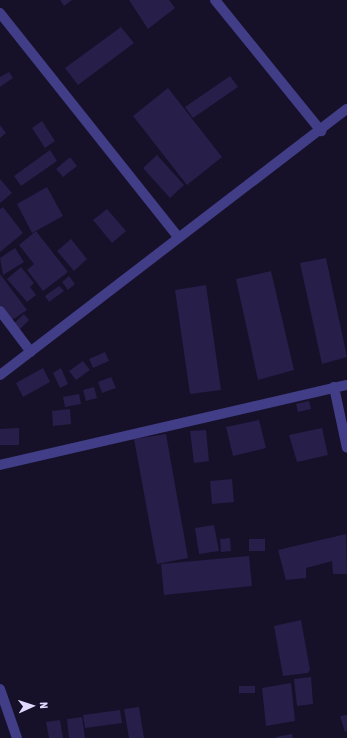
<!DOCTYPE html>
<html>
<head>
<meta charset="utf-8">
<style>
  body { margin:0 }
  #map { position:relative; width:347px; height:738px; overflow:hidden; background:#161129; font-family:"Asap Condensed",sans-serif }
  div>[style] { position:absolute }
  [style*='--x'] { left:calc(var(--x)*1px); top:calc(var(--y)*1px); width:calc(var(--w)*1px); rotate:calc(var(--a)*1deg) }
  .building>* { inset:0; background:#271e4a }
  .minor>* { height:10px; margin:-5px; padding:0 5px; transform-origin:5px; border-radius:5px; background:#423d87 }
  span { translate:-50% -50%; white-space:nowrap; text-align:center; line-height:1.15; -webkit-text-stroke:3.5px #161129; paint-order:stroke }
  .north { position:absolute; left:12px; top:686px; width:40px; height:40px; -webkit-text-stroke:3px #161129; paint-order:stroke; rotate:87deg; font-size:11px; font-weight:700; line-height:16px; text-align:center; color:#dfdafe }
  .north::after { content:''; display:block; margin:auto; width:14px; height:18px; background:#dfdafe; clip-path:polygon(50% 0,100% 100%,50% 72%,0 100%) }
</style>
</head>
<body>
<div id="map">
  <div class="building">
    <div style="clip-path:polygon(60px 0,72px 0,64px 6px)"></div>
    <div style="clip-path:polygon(129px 0,169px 0,175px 8px,148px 29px)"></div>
    <div style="clip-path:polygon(121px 27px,134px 43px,78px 85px,65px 68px)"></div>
    <div style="clip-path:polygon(9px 72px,13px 78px,0 87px,0 77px)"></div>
    <div style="clip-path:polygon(230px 76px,238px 87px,193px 118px,185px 107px)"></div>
    <div style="clip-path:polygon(168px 88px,222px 157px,187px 185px,133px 116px)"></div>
    <div style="clip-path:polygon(42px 121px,55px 141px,45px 148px,32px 128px)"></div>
    <div style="clip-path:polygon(0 125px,6px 133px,0 138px)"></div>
    <div style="clip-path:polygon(50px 150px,57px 161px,21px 186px,14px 176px)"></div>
    <div style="clip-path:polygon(157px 155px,184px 185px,170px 198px,143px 168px)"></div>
    <div style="clip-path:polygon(70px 157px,77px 166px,63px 177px,56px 169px)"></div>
    <div style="clip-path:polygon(0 179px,12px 193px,0 203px)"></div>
    <div style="clip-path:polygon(47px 187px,63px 216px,32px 233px,17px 204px)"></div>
    <div style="clip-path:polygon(3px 207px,23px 233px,0 252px,0 209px)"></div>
    <div style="clip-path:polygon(107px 209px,126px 231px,112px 243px,93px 220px)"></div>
    <div style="clip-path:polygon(36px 231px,68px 272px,43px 291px,27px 270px,34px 264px,19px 245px)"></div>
    <div style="clip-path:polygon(71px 239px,87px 259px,74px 271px,57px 251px)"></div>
    <div style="clip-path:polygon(15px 248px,24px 262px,3px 275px,0 258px)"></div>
    <div style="clip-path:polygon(326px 258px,347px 357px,322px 364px,300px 263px)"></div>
    <div style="clip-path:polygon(21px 267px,34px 283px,30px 287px,36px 295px,27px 302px,7px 279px)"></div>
    <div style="clip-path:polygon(271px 271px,294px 370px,258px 380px,236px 279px)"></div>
    <div style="clip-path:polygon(0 274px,27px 310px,12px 320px,0 305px)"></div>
    <div style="clip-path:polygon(69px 276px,75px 284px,68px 290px,62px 282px)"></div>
    <div style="clip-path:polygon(206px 285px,221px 390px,190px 394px,175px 290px)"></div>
    <div style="clip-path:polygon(59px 286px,64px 291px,49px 302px,45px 296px)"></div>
    <div style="clip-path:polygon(24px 314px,29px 320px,19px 330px,13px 324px)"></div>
    <div style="clip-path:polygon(105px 352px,109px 361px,93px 368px,89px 359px)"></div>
    <div style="clip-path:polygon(83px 361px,90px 370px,76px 380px,69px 371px)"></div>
    <div style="clip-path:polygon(43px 368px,50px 382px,23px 397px,16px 383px)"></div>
    <div style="clip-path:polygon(61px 368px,68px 384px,60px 388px,53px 373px)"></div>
    <div style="clip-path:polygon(111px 377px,116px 388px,102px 393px,98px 382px)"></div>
    <div style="clip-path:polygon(94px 387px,97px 398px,86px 401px,83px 390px)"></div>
    <div style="clip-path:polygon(79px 394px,81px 404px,65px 407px,63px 397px)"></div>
    <div style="clip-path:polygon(309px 401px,311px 409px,298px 412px,296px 404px)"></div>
    <div style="clip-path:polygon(70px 409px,71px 424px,53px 426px,52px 411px)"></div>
    <div style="clip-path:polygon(259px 420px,266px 448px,233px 456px,226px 427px)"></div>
    <div style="clip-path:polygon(19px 428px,19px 445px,0 445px,0 429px)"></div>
    <div style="clip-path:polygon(322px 428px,328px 455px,297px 462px,289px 435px)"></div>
    <div style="clip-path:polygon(206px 430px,209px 461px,194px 463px,190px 431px)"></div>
    <div style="clip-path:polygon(166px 434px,188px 558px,157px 564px,134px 439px)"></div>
    <div style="clip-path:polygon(232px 479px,234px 502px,212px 504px,210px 481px)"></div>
    <div style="clip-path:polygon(214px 525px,219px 551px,199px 554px,195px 528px)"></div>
    <div style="clip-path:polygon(346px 534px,347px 574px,333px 574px,332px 561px,306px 568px,306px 578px,286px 580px,278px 550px)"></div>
    <div style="clip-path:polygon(230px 538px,231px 551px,221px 552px,220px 539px)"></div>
    <div style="clip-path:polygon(249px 539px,265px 539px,265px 551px,249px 551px)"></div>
    <div style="clip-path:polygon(249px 556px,252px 586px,164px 595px,161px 564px)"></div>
    <div style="clip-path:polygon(301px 620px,310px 670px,308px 673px,283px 676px,274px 626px)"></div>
    <div style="clip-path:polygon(311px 677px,313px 704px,297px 706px,294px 679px)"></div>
    <div style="clip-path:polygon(291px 683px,295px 721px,266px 726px,262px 688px)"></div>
    <div style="clip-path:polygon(239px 686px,255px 686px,255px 693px,239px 693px)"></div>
    <div style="clip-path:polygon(139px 707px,144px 738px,129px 738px,124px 709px)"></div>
    <div style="clip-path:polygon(120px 710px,122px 723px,85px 728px,83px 715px)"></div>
    <div style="clip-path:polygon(347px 715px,347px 731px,345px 732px,340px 716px)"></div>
    <div style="clip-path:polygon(82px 717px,85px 738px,69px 738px,67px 719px)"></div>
    <div style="clip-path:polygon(60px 720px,63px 738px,49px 738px,46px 722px)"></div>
    <div style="clip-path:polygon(292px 734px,293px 738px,276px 738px,276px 737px)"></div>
  </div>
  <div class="minor">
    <div style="--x:215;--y:0;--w:169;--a:51"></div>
    <div style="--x:0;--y:13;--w:286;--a:51.5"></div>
    <div style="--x:0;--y:311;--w:51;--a:52.9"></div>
    <div style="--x:0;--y:375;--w:437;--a:-37.5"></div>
    <div style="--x:334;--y:387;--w:62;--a:78"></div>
    <div style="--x:0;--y:465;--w:356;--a:-13"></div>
    <div style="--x:0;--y:689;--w:52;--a:70.9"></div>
  </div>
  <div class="north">N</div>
</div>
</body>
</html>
